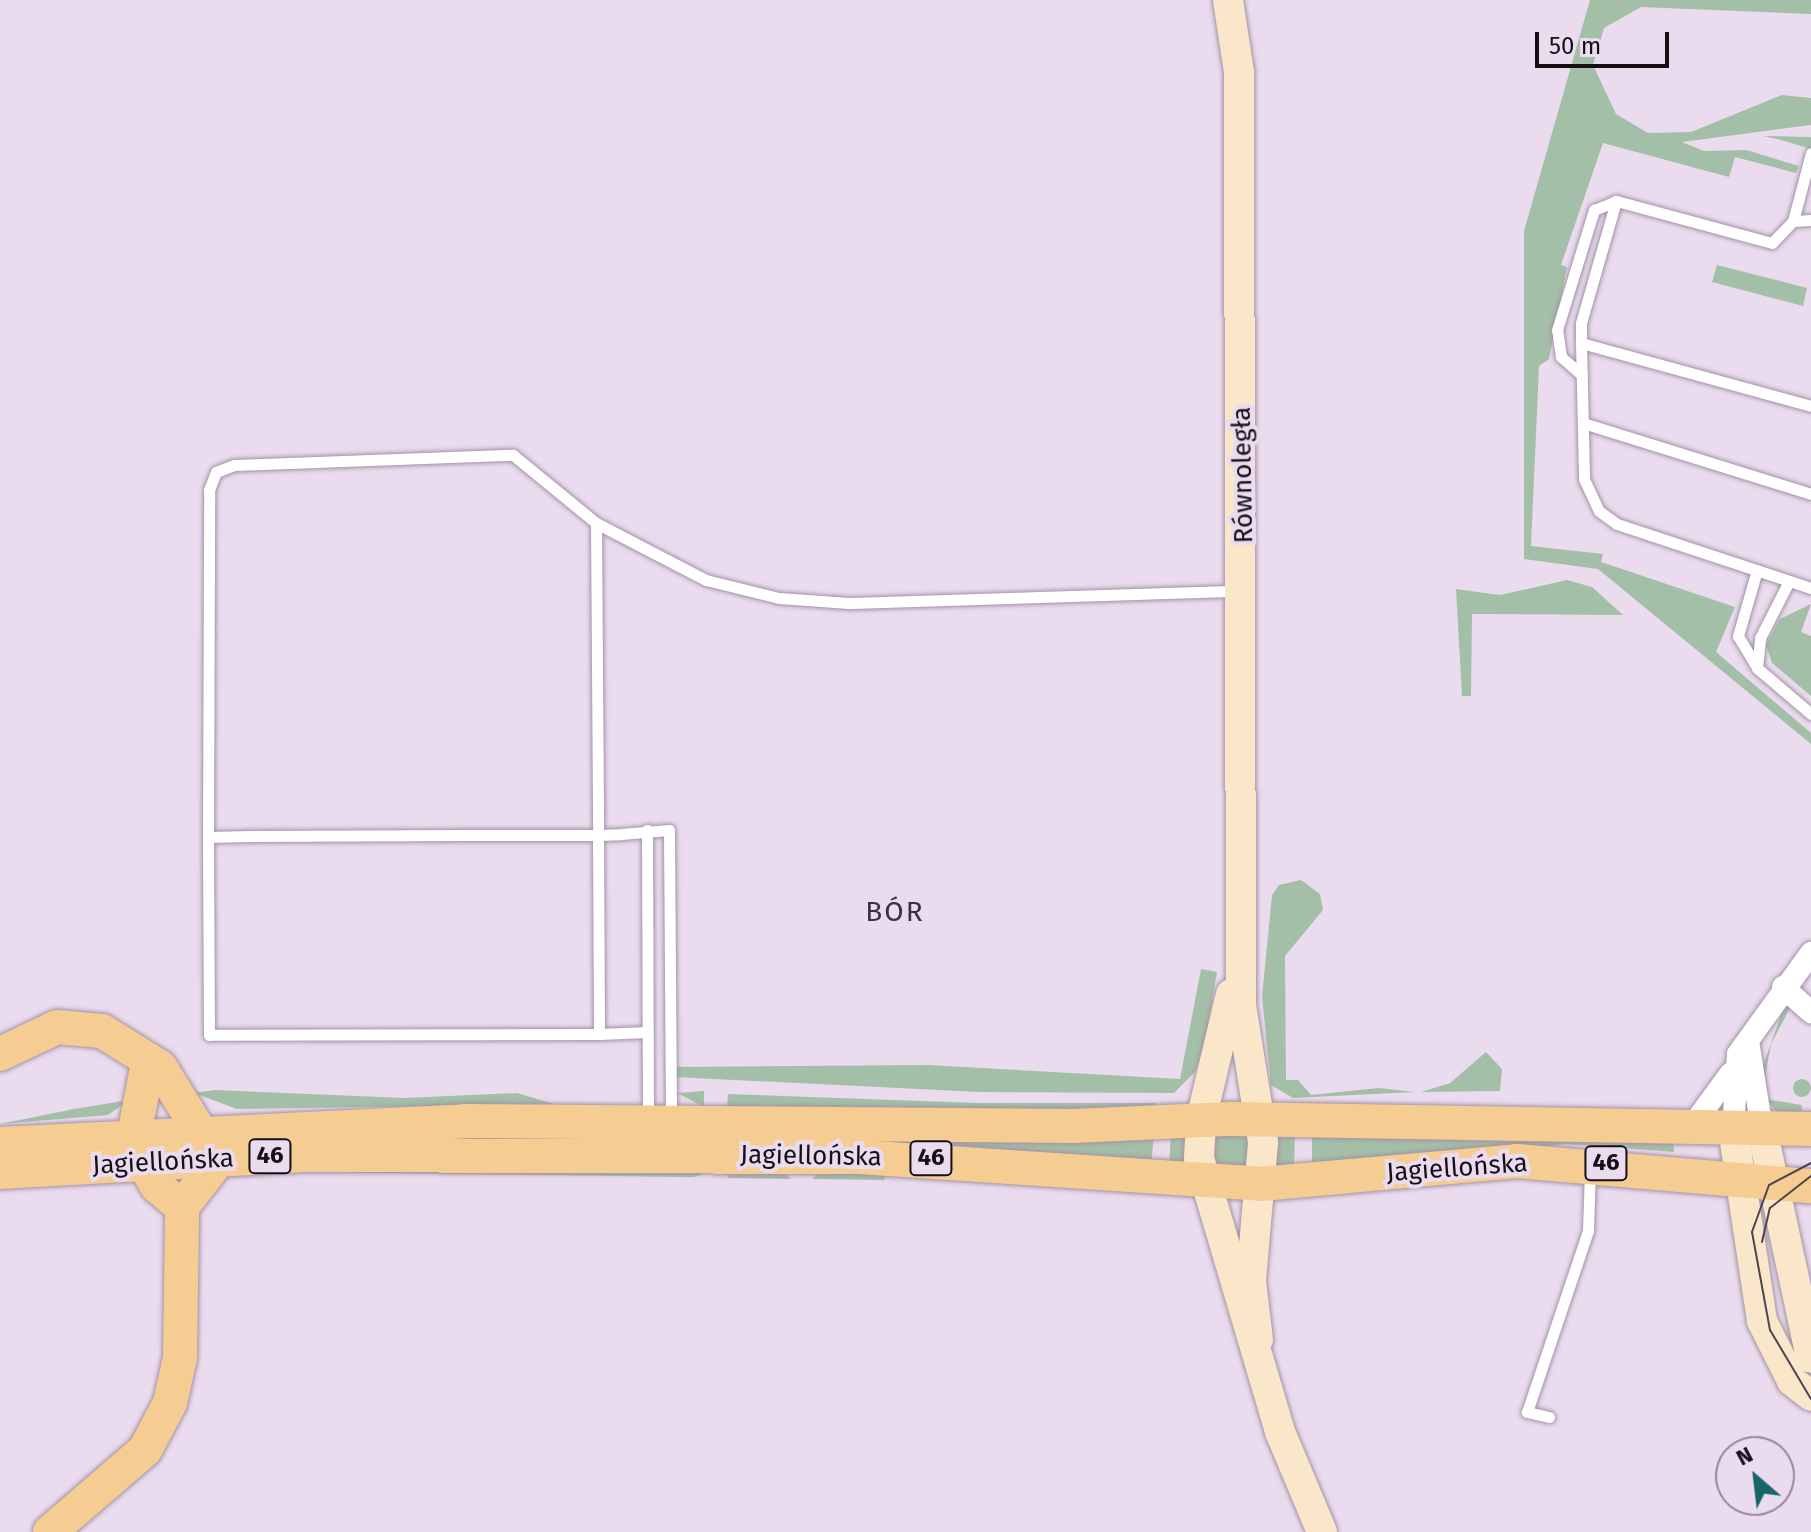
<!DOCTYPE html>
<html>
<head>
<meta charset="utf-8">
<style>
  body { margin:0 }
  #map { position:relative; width:1811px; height:1532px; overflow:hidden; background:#ebdbef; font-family:"Fira Sans",sans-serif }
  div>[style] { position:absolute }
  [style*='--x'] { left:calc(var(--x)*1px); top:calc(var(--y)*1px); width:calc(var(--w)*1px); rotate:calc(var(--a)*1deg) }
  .green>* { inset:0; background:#a4bfa7 }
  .round { border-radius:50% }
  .roads { filter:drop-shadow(0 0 2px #a293a6) drop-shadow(0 0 2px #a293a6) }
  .lane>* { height:11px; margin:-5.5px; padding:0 5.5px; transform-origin:5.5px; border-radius:5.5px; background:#fff }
  .street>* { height:22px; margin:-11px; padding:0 11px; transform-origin:11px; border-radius:11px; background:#fff }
  .secondary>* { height:30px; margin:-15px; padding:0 15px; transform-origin:15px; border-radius:15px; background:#fae6c8 }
  .primary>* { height:34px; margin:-17px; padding:0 17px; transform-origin:17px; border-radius:17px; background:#f5cd92 }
  .tram>* { height:2px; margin:-1px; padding:0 1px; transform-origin:1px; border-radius:1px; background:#4c444e }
  span { translate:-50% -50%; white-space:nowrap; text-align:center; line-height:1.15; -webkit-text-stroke:8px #ebdbef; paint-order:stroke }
  .shield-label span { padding:2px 6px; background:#ebdbef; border:2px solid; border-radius:6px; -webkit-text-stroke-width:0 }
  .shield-label { font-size:24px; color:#150f16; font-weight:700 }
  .street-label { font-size:26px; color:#150f16 }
  .neighbourhood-label { font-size:28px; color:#3d3140; letter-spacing:2px }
  .north { position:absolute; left:1715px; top:1436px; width:80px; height:80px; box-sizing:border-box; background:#ebdbef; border:2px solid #958998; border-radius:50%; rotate:332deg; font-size:22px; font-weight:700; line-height:32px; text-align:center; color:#150f16 }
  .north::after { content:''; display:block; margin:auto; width:28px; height:36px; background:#186667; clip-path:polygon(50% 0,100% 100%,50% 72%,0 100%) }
  .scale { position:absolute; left:1535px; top:32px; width:134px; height:36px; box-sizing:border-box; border:4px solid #150f16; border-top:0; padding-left:10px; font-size:24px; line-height:28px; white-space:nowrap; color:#150f16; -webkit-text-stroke:6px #ebdbef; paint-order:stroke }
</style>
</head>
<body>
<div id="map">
  <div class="green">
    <div style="clip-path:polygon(1590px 0,1811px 0,1811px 14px,1641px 7px,1604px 28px,1593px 65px,1616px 114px,1648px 133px,1691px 132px,1782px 95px,1811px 98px,1811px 125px,1682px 142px,1704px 151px,1746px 150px,1799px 166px,1796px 173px,1735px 157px,1729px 177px,1603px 143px,1561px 265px,1567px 267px,1549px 359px,1539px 366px,1531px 546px,1603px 554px,1601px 562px,1735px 607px,1716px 652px,1811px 733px,1811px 744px,1598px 569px,1524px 559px,1524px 231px)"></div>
    <div style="clip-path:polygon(1763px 136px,1811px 137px,1811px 149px,1781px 140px)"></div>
    <div style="clip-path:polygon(1717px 265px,1807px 288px,1803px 306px,1712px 282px)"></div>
    <div style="clip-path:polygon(1567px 580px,1592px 587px,1623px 615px,1472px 614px,1471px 696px,1462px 696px,1456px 589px,1500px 595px)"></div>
    <div style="clip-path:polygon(1811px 604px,1801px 632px,1811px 636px,1811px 696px,1772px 663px,1766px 645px,1780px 619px)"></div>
    <div style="clip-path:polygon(1301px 880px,1320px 894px,1323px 910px,1285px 956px,1286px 1080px,1298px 1080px,1311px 1095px,1379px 1088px,1415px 1092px,1293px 1098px,1271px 1085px,1262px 997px,1272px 895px,1279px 885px)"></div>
    <div style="clip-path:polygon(1201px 969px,1217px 972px,1205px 1042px,1195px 1072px,1174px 1093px,979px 1092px,675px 1077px,676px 1067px,928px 1065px,1180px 1079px)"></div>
    <div style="clip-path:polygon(1785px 1004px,1791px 1006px,1771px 1044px,1764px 1083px,1762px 1068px)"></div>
    <div style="clip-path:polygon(1486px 1052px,1502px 1069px,1500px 1091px,1421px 1092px,1450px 1083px)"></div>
    <div class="round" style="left:1793px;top:1079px;width:18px;height:18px"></div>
    <div style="clip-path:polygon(215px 1090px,405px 1098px,517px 1093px,554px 1104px,237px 1109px,194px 1093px)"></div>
    <div style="clip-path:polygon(704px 1091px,704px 1107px,677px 1093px)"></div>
    <div style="clip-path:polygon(728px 1094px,978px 1103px,1156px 1103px,1155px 1114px,727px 1106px)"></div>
    <div style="clip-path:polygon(1765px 1099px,1802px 1105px,1801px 1119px,1780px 1115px)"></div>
    <div style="clip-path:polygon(129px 1100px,108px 1115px,0 1124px,74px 1109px)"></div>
    <div style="clip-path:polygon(1226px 1129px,1252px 1138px,1249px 1168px,1215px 1166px,1211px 1142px)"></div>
    <div style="clip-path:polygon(1185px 1130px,1191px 1163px,1169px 1169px,1171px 1132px)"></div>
    <div style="clip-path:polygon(1295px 1131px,1294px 1171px,1271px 1173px,1273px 1134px)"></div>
    <div style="clip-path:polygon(1154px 1132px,1151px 1168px,727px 1133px)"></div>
    <div style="clip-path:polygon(1312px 1133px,1673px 1138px,1674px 1152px,1566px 1144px,1312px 1169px)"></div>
    <div style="clip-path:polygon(701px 1164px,701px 1175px,693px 1177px,226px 1171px)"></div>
    <div style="clip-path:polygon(725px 1170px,784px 1172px,791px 1179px,728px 1178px)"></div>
    <div style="clip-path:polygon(818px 1171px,884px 1174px,885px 1180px,813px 1179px)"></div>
  </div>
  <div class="roads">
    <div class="lane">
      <div style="--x:1811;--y:220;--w:18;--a:177"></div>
      <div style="--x:1793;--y:221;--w:30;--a:134"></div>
      <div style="--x:1772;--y:243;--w:162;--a:-164.9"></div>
      <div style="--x:1616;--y:201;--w:127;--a:106"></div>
      <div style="--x:1581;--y:323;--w:20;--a:90"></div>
      <div style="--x:1581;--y:343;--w:238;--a:15.3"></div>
      <div style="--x:1793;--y:221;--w:70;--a:-75.2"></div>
      <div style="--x:1581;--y:343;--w:136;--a:88.7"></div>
      <div style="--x:1584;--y:479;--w:35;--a:65"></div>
      <div style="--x:1599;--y:511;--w:22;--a:36"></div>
      <div style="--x:1617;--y:524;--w:204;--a:18.3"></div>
      <div style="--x:1582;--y:375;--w:28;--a:-139"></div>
      <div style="--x:1561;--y:357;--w:27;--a:-98"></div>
      <div style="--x:1557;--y:330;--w:126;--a:-72.9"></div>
      <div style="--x:1594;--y:210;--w:24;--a:-22"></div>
      <div style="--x:1583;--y:423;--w:239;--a:17.3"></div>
      <div style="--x:596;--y:523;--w:124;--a:27.4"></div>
      <div style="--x:706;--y:580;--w:75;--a:13.9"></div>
      <div style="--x:779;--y:598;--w:70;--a:4.1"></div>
      <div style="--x:849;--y:603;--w:391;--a:-1.8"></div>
      <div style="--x:1757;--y:570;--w:69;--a:106.1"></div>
      <div style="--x:1738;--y:636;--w:37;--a:59"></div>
      <div style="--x:1757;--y:668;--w:71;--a:40.4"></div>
      <div style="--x:1757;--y:668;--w:30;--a:-84"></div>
      <div style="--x:1760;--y:638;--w:64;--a:-63"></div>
      <div style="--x:647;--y:830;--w:287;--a:89.8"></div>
      <div style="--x:208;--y:837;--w:347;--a:-89.8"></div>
      <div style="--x:209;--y:490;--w:19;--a:-69"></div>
      <div style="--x:216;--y:472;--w:19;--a:-21"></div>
      <div style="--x:234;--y:465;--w:279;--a:-2.1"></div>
      <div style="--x:513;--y:455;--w:107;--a:39.3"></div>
      <div style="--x:596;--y:523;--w:312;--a:89.6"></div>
      <div style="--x:598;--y:835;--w:199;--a:89.7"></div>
      <div style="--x:599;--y:1034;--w:390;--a:179.9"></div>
      <div style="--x:209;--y:1035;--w:198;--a:-90.3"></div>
      <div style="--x:208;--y:837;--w:43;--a:-1.3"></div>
      <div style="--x:251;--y:836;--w:214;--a:-0.3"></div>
      <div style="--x:465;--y:835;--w:133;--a:0"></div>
      <div style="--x:598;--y:835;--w:23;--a:-2"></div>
      <div style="--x:621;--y:834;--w:48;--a:-4.8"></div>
      <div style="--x:669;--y:830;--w:288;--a:89.6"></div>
      <div style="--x:599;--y:1034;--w:48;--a:-2.4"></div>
      <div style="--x:1549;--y:1417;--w:23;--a:-167"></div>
      <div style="--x:1527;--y:1412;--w:191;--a:-71.4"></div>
      <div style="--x:1588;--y:1231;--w:61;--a:-88.1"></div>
    </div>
    <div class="street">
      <div style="--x:1783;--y:987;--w:38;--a:42"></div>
      <div style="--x:1748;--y:1041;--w:89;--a:81"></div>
      <div style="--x:1690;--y:1129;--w:69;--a:-53.8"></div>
      <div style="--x:1733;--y:1129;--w:75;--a:-86.2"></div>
      <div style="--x:1738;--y:1054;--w:125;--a:-54.1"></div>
    </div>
    <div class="secondary">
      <div style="--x:1228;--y:0;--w:73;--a:81.3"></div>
      <div style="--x:1239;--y:72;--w:933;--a:89.88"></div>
      <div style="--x:1241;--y:1005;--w:140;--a:80.9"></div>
      <div style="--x:1263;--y:1143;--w:139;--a:95"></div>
      <div style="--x:1251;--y:1281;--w:59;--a:83.2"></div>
      <div style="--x:1231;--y:994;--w:130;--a:103.4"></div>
      <div style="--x:1201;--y:1120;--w:38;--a:93"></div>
      <div style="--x:1199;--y:1158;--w:286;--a:73.5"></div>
      <div style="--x:1280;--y:1432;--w:108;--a:67.2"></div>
      <div style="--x:1733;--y:1129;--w:194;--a:81.4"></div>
      <div style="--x:1762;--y:1321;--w:67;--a:63.4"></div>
      <div style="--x:1792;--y:1381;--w:24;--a:38"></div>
      <div style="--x:1762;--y:1129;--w:234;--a:77.9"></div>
    </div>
    <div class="primary">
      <div style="--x:0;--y:1054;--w:63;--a:-25.3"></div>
      <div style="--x:57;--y:1027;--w:45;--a:5.1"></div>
      <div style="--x:102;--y:1031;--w:68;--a:31.8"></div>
      <div style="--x:160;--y:1067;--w:74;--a:58.2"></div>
      <div style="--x:134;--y:1135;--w:73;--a:-79"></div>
      <div style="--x:0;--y:1144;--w:466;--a:-2.8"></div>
      <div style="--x:465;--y:1121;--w:609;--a:0.47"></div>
      <div style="--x:1074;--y:1126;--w:157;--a:-2.6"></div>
      <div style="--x:1231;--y:1119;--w:580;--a:0.99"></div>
      <div style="--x:143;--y:1162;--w:28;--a:60"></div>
      <div style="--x:157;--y:1186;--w:33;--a:40"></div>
      <div style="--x:0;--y:1172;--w:301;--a:-3.2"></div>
      <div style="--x:301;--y:1155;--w:558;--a:0.21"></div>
      <div style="--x:859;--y:1157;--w:403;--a:3.8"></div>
      <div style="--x:1261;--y:1184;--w:257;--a:-5.1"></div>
      <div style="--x:1517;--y:1161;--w:295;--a:4.9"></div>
      <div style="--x:50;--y:1532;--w:125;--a:-40.8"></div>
      <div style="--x:145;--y:1450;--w:53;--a:-62"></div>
      <div style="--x:170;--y:1403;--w:46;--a:-77.5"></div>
      <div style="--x:180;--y:1358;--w:151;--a:-89.2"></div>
      <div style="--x:182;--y:1207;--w:62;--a:-52.2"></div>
    </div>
  </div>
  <div class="tram">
    <div style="--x:1811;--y:1163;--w:47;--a:152.4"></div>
    <div style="--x:1769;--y:1185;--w:50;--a:109.9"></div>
    <div style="--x:1752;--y:1232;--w:100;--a:79.6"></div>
    <div style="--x:1770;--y:1330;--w:80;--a:59.3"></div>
    <div style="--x:1762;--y:1242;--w:35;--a:-77"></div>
    <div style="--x:1770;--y:1208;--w:52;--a:-38"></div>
  </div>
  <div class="shield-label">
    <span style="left:270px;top:1156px">46</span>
    <span style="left:931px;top:1158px">46</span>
    <span style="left:1606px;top:1163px">46</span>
  </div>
  <div class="street-label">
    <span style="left:1243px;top:475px;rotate:-91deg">Równoległa</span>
    <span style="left:811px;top:1156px;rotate:1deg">Jagiellońska</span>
    <span style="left:163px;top:1162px;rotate:-3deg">Jagiellońska</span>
    <span style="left:1457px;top:1168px;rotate:-4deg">Jagiellońska</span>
  </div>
  <div class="neighbourhood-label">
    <span style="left:895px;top:912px">BÓR</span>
  </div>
  <div class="north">N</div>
  <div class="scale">50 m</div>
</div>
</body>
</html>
